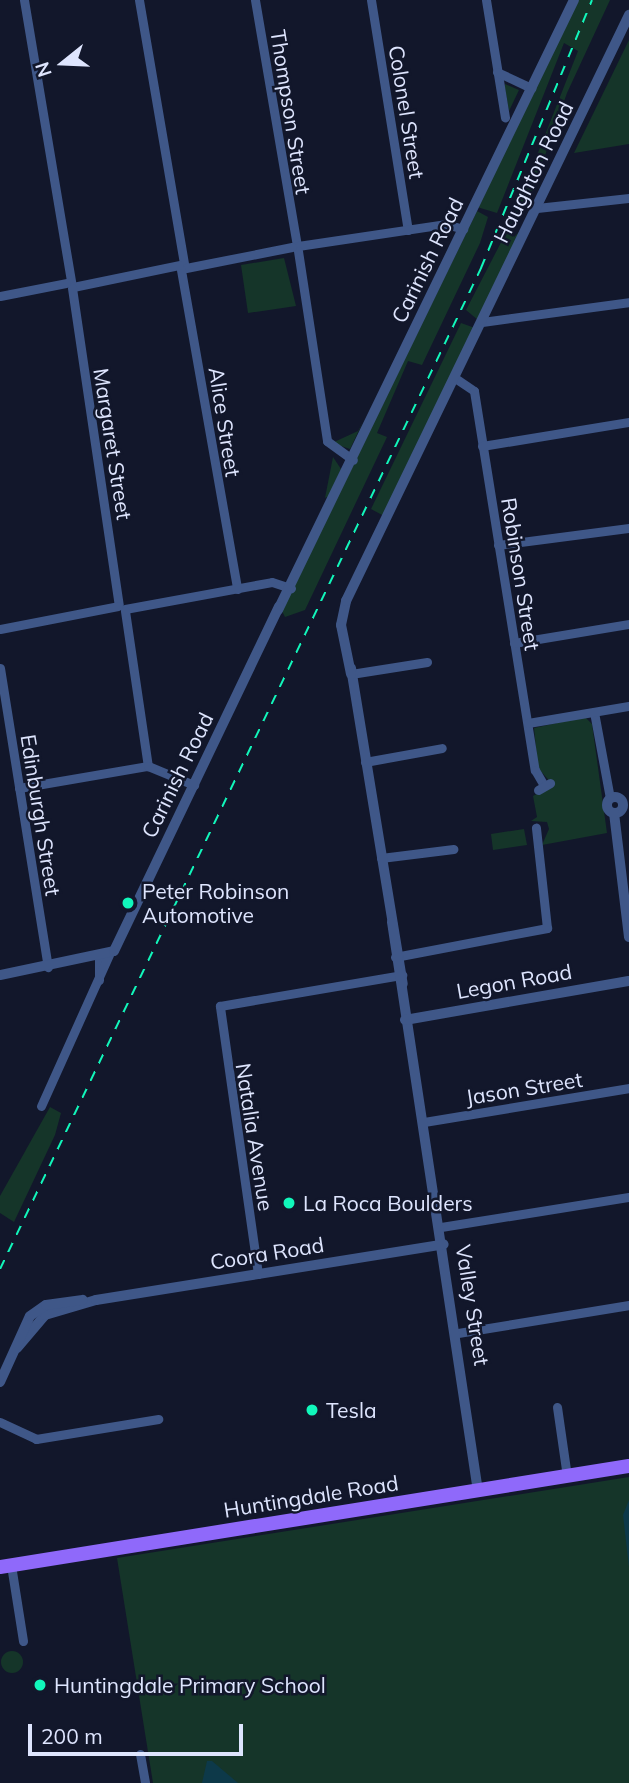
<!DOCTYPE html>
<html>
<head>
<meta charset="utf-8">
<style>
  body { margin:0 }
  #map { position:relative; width:629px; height:1783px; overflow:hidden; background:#12172b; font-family:Mulish,sans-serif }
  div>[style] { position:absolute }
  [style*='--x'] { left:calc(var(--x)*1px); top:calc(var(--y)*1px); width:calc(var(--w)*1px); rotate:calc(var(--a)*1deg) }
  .green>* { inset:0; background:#153529 }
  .round { border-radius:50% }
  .water>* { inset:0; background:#0d3949 }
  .minor>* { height:9px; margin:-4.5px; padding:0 4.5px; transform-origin:4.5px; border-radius:4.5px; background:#3f5788 }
  .tertiary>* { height:10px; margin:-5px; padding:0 5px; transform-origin:5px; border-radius:5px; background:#3f5788 }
  .tertiary>.ring { margin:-5px; padding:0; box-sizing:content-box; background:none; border:10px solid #3f5788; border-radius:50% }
  .primary>* { height:14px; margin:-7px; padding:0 7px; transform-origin:7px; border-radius:7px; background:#8f69fa }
  .rail>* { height:2px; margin-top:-1px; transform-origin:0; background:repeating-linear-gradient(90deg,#11f7bb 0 10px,transparent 0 19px) }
  .dots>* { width:19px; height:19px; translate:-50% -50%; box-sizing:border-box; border:4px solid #12172b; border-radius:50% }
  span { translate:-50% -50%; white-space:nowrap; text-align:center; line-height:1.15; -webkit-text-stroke:5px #12172b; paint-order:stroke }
  .street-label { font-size:21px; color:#dee5fe }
  .poi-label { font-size:21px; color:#dee5fe }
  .left { translate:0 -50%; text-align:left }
  .north { position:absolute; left:28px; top:28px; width:70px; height:70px; -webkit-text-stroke:5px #12172b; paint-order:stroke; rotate:252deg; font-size:19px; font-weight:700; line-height:28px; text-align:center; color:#dee5fe }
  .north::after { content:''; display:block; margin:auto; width:24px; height:32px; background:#dee5fe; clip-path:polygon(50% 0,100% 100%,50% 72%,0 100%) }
  .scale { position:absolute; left:28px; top:1724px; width:215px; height:32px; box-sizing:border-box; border:4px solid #dee5fe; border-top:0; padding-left:9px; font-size:21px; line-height:24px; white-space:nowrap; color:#dee5fe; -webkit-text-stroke:5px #12172b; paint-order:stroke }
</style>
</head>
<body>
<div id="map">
  <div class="green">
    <div style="clip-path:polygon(578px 0,610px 0,567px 93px,529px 201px,510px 224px,578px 51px,564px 43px,497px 213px,477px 207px)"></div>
    <div style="clip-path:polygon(629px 40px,629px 144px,574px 153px)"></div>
    <div style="clip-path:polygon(505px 84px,519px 90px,509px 111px,505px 88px)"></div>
    <div style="clip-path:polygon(477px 211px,488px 217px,480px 243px,422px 365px,408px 361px,377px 433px,387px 437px,305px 610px,285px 617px,282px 611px)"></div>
    <div style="clip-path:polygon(509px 227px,514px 237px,520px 231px,478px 320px,466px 310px)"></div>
    <div style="clip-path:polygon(284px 258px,296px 306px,248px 313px,241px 265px)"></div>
    <div style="clip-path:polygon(461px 323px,475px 328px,384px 516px,371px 509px)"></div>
    <div style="clip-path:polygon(363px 422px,350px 449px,332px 443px,358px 431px)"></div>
    <div style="clip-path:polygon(333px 457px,341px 469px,329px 496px,325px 498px)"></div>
    <div style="clip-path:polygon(585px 717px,592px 724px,607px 833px,542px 845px,549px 829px,547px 822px,531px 821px,537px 817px,533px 796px,553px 785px,538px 768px,534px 728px)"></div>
    <div style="clip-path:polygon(524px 829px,527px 845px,493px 850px,491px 834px)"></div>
    <div style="clip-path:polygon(50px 1107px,61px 1113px,55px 1135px,14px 1222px,0 1213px,0 1196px)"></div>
    <div style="clip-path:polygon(629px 1477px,629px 1783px,153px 1783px,117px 1558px)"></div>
    <div class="round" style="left:1px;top:1651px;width:22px;height:22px"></div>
  </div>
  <div class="water">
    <div style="clip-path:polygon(629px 1500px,629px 1567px,623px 1515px)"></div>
    <div style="clip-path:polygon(207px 1761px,212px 1761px,238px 1783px,202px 1783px)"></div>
  </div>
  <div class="minor">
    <div style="--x:24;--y:0;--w:286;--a:80.5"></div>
    <div style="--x:139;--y:0;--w:267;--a:80.3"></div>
    <div style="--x:255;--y:0;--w:249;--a:80.3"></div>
    <div style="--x:371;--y:0;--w:233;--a:80.9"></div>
    <div style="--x:486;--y:0;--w:119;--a:80.8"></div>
    <div style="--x:497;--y:72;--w:38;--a:25"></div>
    <div style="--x:537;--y:208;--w:93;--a:-6.2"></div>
    <div style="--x:298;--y:246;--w:150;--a:-8.5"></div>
    <div style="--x:446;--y:224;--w:18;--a:16"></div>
    <div style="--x:298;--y:251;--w:192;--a:81.3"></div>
    <div style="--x:327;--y:441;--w:32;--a:36"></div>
    <div style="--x:186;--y:268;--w:108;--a:-11.2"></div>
    <div style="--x:181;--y:270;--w:324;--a:80"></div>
    <div style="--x:73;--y:287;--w:108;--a:-11.7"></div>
    <div style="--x:72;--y:288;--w:320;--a:81.6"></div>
    <div style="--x:0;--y:296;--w:67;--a:-11.1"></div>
    <div style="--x:482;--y:322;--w:148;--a:-7.7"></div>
    <div style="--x:455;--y:378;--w:23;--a:34"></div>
    <div style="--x:474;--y:391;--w:384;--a:80.9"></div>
    <div style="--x:535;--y:770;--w:16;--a:60"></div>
    <div style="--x:482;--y:446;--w:149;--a:-9.3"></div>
    <div style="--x:498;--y:545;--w:132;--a:-7.4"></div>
    <div style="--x:125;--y:609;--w:149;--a:-10.4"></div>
    <div style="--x:272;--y:582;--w:20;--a:18"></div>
    <div style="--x:125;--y:611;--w:157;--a:81.6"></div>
    <div style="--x:0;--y:629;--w:120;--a:-11"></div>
    <div style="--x:514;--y:643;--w:117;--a:-9.4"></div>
    <div style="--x:0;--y:668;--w:303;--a:80.9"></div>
    <div style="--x:351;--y:674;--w:77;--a:-9"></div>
    <div style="--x:594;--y:712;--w:87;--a:79.5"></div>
    <div style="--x:528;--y:723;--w:102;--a:-9.6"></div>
    <div style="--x:365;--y:762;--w:78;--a:-10.3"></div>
    <div style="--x:19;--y:788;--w:131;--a:-9.7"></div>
    <div style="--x:148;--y:766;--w:50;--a:22.4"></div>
    <div style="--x:538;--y:790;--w:14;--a:-30"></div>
    <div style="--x:381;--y:858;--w:73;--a:-7.1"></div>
    <div style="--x:395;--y:957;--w:155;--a:-10.8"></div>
    <div style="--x:547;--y:928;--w:101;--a:-96.3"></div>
    <div style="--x:99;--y:958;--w:22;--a:90"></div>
    <div style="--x:41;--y:1106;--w:166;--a:-65.8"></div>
    <div style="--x:424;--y:1122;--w:208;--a:-9.4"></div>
    <div style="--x:441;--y:1227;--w:190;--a:-9.1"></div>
    <div style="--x:258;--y:1274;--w:271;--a:-98.1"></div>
    <div style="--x:220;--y:1006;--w:185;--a:-9.7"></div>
    <div style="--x:458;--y:1333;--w:173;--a:-9.3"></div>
    <div style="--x:557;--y:1407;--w:70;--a:81.8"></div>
    <div style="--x:0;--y:1422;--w:40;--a:25"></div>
    <div style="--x:36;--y:1439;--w:124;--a:-9.3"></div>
    <div style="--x:11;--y:1565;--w:77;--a:81"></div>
    <div style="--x:140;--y:1754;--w:29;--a:80"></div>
  </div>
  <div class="tertiary">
    <div style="--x:278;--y:610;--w:678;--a:-64.12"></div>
    <div style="--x:351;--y:668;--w:320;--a:80.7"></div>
    <div style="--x:351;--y:674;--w:50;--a:-101.5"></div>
    <div style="--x:341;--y:625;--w:25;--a:-78"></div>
    <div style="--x:346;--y:601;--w:651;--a:-64.22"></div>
    <div class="ring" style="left:607px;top:797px;width:6px;height:6px"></div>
    <div style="--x:614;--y:813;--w:125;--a:83.1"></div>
    <div style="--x:392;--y:922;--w:575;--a:81.41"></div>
    <div style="--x:0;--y:975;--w:116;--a:-11.9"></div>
    <div style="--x:114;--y:951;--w:382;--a:-64.4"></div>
    <div style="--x:405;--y:1020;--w:227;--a:-9.9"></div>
    <div style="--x:17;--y:1348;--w:43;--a:-49.7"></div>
    <div style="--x:45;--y:1315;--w:53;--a:-16.4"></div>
    <div style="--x:96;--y:1300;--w:352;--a:-9.1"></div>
    <div style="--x:0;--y:1382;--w:72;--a:-65.6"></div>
    <div style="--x:30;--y:1316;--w:19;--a:-35"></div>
    <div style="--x:46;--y:1305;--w:37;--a:-8"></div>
  </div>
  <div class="primary">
    <div style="--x:0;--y:1567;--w:637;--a:-9.12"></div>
  </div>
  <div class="rail">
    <div style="--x:0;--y:1269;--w:1111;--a:-64.33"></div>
    <div style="--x:481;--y:268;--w:290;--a:-67.5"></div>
  </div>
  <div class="dots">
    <div style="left:128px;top:903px;background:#11f7bb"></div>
    <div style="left:289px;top:1203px;background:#11f7bb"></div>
    <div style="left:312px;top:1410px;background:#11f7bb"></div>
    <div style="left:40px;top:1685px;background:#11f7bb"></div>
  </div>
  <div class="street-label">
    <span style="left:291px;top:112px;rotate:81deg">Thompson Street</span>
    <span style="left:407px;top:112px;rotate:81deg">Colonel Street</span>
    <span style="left:533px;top:172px;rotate:-64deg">Haughton Road</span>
    <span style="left:427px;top:260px;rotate:-64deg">Carinish Road</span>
    <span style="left:225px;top:422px;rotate:81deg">Alice Street</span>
    <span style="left:113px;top:444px;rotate:81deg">Margaret Street</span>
    <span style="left:521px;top:574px;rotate:81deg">Robinson Street</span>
    <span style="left:177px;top:775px;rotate:-64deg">Carinish Road</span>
    <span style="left:41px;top:815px;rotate:81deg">Edinburgh Street</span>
    <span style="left:514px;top:981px;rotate:-10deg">Legon Road</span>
    <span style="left:524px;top:1088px;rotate:-9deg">Jason Street</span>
    <span style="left:255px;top:1137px;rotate:81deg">Natalia Avenue</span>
    <span style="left:267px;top:1253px;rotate:-9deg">Coora Road</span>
    <span style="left:473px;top:1305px;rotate:81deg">Valley Street</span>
    <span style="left:311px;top:1496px;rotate:-9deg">Huntingdale Road</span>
  </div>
  <div class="poi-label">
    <span class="left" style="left:142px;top:903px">Peter Robinson<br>Automotive</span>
    <span class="left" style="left:303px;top:1203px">La Roca Boulders</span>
    <span class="left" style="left:326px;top:1410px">Tesla</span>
    <span class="left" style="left:54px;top:1685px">Huntingdale Primary School</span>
  </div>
  <div class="north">N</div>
  <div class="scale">200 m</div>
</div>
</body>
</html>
